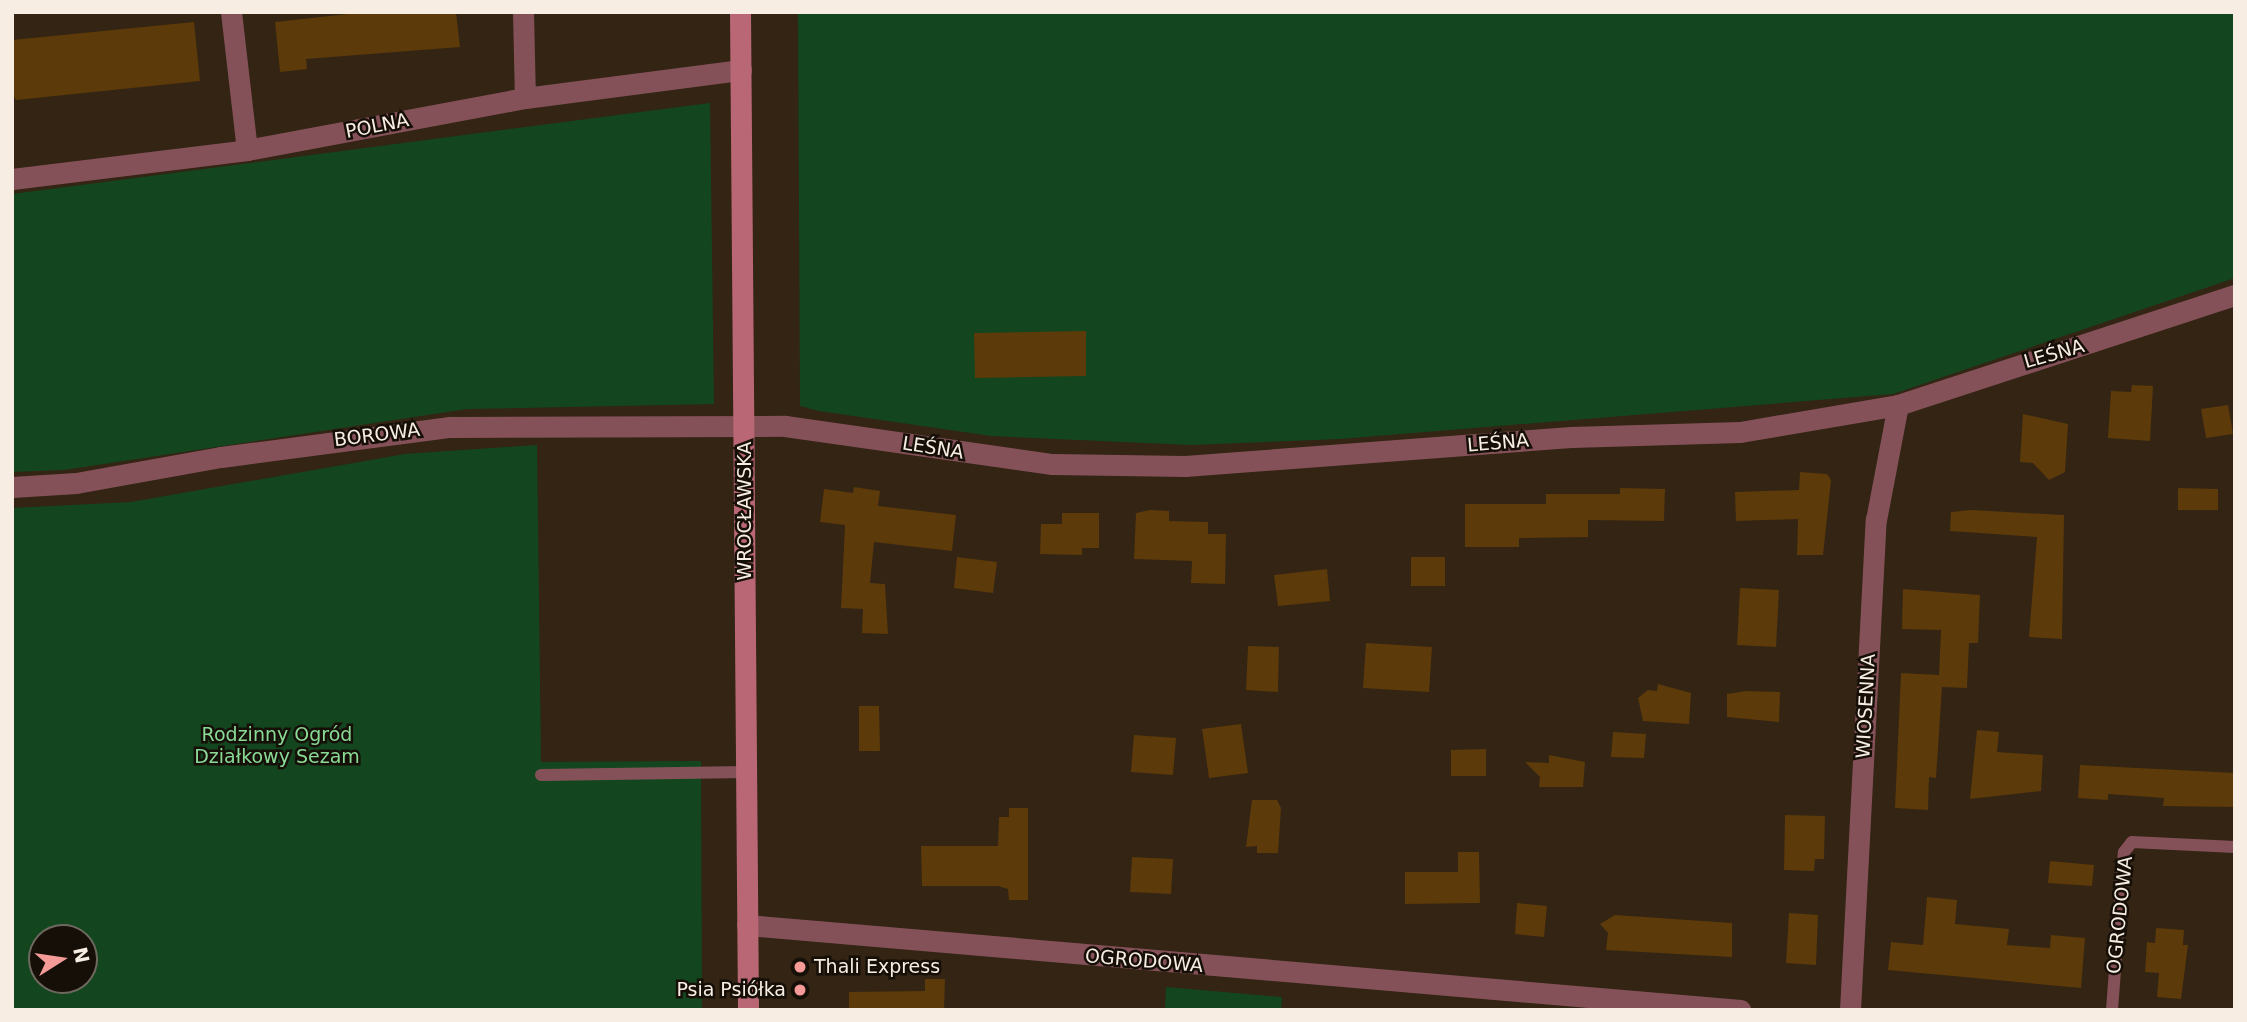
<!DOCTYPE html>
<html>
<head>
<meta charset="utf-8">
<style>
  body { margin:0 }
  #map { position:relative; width:2247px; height:1022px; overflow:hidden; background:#332414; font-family:"DejaVu Sans",sans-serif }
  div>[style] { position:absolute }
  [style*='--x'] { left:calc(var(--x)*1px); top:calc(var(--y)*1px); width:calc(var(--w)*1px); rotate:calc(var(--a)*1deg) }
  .green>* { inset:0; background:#13461f }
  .building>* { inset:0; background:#5c3a09 }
  .lane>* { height:12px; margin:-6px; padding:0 6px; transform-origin:6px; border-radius:6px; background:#855159 }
  .street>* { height:21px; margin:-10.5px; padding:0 10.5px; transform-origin:10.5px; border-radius:10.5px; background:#855159 }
  .secondary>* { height:21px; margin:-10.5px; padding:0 10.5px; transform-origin:10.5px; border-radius:10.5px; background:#b96775 }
  .dots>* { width:19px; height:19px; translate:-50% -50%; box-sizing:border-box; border:4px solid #150f08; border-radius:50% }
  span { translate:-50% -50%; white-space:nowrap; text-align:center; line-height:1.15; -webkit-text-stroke:5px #150f08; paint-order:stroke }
  .street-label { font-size:19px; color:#f7ede2 }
  .park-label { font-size:19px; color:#89da95 }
  .poi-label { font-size:19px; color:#f7ede2 }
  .left { translate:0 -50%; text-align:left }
  .right { translate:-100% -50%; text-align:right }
  .frame { position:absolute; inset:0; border:14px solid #f7ede2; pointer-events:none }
  .north { position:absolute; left:28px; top:924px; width:70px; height:70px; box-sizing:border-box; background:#150f08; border:2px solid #6f685f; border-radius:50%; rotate:78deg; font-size:19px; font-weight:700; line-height:28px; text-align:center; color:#f7ede2 }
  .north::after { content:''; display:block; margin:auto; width:24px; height:32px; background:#f59b97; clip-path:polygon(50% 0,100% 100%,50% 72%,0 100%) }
</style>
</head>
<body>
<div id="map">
  <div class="green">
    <div style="clip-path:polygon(798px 12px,2235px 12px,2235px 278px,1893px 394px,1340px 439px,1191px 445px,991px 436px,819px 411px,800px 406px)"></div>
    <div style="clip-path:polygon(710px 103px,714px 404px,467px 409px,64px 470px,12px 472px,12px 194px)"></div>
    <div style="clip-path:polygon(evenodd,537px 445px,541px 762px,701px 761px,702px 1010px,12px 1010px,12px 508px,131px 502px,405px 454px,537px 445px,42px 938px,84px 938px,84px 980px,42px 980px,42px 938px)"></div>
    <div style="clip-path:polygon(1166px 987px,1282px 997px,1281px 1010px,1165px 1010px)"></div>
  </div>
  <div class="building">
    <div style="clip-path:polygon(366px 12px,456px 12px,460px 47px,306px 59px,307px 69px,280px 72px,275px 22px)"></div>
    <div style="clip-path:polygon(194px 22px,200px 81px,16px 100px,12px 93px,12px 40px)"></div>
    <div style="clip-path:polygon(1086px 331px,1086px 376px,975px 378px,974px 333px)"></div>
    <div style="clip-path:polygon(2132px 385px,2153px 386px,2150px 441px,2108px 438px,2111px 391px,2131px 392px)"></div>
    <div style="clip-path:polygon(2228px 405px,2233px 434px,2206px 438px,2201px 409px)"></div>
    <div style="clip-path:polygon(2023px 414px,2068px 424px,2065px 472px,2049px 480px,2033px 463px,2020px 462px)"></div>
    <div style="clip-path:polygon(1800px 472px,1827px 474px,1831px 480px,1823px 555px,1797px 555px,1798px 519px,1736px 521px,1735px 492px,1799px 490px)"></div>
    <div style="clip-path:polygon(854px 487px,880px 491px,878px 506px,956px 515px,952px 551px,874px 542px,870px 583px,885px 584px,888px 634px,862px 633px,863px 609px,841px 608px,845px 525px,820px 522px,824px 489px,853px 493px)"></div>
    <div style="clip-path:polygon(1620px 488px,1665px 489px,1664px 521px,1588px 520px,1588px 537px,1519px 538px,1519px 547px,1465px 547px,1465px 504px,1546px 504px,1546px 494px,1620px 494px)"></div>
    <div style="clip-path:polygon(2178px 488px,2218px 489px,2218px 510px,2178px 510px)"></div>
    <div style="clip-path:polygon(1150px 510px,1169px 511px,1169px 521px,1208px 522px,1208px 534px,1226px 534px,1225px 584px,1191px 583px,1192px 561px,1134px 559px,1136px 513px)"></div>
    <div style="clip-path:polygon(1971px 510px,2064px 515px,2062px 639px,2029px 637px,2037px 537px,1950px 531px,1951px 512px)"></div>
    <div style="clip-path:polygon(1062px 513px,1099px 513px,1099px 548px,1082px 548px,1082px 555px,1040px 554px,1041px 524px,1062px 524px)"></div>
    <div style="clip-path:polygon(957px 557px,997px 562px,993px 593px,954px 588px)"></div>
    <div style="clip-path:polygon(1411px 557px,1445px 557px,1445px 586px,1411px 586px)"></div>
    <div style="clip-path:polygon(1327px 569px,1330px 601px,1278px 606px,1274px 575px)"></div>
    <div style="clip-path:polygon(1740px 588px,1779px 590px,1776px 647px,1737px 645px)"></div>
    <div style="clip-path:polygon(1903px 589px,1980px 595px,1978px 643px,1969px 643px,1967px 688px,1942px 687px,1936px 778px,1929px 777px,1928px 810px,1895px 808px,1901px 673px,1939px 675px,1941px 630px,1902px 629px)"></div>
    <div style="clip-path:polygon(1366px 643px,1432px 647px,1429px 692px,1363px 688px)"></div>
    <div style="clip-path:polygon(1248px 646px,1279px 647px,1278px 692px,1246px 690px)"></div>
    <div style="clip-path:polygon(1658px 684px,1691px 693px,1689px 724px,1643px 721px,1638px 698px,1648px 690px,1657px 691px)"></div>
    <div style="clip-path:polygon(1746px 691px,1780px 692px,1779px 722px,1727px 717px,1727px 694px)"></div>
    <div style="clip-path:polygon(859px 706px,879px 706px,880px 751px,859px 751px)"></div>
    <div style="clip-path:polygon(1241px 724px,1248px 773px,1209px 778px,1202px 729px)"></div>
    <div style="clip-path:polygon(1977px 730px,1999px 732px,1997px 752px,2043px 755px,2041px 791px,1970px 799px)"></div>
    <div style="clip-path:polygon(1613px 732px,1646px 734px,1644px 758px,1611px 757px)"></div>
    <div style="clip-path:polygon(1134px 735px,1176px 738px,1173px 775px,1131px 772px)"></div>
    <div style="clip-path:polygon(1486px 749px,1486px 776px,1451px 776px,1451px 750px)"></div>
    <div style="clip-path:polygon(1549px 755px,1585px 762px,1583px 787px,1539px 787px,1540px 777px,1525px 762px,1549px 763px)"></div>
    <div style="clip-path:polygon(2080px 765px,2235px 773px,2235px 807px,2163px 806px,2164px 798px,2108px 794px,2108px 800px,2078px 798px)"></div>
    <div style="clip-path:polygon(1252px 800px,1277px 800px,1281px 808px,1278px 853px,1257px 853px,1257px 846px,1246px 847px)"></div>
    <div style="clip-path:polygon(1009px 808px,1028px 808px,1028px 900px,1009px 900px,1008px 889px,998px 886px,922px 886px,921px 846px,998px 846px,999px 817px,1009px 817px)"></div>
    <div style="clip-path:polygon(1785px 815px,1825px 816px,1824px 859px,1815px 859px,1814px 871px,1784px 870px)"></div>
    <div style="clip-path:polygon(1458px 852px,1479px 852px,1480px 903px,1405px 904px,1405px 872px,1458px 872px)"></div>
    <div style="clip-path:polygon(1132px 857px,1173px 859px,1171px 894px,1130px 892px)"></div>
    <div style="clip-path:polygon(2050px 861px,2094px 865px,2092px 886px,2048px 883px)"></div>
    <div style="clip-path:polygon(1927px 897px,1957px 900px,1955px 924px,2009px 929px,2007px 945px,2050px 948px,2051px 935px,2085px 938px,2081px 988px,1888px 970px,1891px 942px,1923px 945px)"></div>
    <div style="clip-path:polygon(1517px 903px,1547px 906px,1544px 937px,1515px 934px)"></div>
    <div style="clip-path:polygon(1789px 913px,1818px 915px,1816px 965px,1786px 963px)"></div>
    <div style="clip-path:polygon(1615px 915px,1732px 923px,1732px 957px,1606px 950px,1608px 933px,1600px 924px)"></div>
    <div style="clip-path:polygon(2156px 928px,2184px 930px,2183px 945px,2188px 945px,2181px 999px,2157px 997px,2159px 973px,2145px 972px,2147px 942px,2155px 943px)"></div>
    <div style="clip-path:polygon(925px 979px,945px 979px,944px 1010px,849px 1010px,849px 992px,925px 991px)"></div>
  </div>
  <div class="lane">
    <div style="--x:541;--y:775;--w:206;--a:-0.8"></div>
    <div style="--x:2112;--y:1010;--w:158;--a:-85.7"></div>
    <div style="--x:2124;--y:852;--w:13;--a:-51"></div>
    <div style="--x:2132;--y:842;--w:103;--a:2.8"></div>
  </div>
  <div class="street">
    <div style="--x:231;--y:12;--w:139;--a:83.4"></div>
    <div style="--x:523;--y:12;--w:86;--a:88.7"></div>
    <div style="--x:12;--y:179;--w:237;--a:-7"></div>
    <div style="--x:247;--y:150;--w:283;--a:-10.6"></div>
    <div style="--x:525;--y:98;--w:218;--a:-7.4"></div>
    <div style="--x:12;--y:487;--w:64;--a:-3.6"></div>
    <div style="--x:76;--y:483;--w:147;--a:-10.2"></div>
    <div style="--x:221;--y:457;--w:231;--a:-7.5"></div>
    <div style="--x:450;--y:427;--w:335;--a:-0.2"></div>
    <div style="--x:785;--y:426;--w:270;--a:8.1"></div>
    <div style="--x:1052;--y:464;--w:133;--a:0.9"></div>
    <div style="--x:1185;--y:466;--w:387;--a:-4.3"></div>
    <div style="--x:1571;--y:437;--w:169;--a:-1.7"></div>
    <div style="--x:1740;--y:432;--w:160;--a:-9.7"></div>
    <div style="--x:1898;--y:405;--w:354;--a:-18.1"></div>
    <div style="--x:747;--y:925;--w:997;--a:4.89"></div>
    <div style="--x:1850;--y:1010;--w:491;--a:-87"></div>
    <div style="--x:1876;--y:520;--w:117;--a:-79.2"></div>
  </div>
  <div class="secondary">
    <div style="--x:740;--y:12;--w:998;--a:89.54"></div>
  </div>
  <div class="dots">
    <div style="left:800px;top:967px;background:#f59b97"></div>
    <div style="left:800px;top:990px;background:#f59b97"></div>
  </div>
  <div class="street-label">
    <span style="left:377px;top:126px;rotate:-11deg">POLNA</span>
    <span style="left:2054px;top:354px;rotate:-16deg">LEŚNA</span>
    <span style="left:377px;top:435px;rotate:-7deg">BOROWA</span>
    <span style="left:1498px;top:443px;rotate:-5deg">LEŚNA</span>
    <span style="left:933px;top:448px;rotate:9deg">LEŚNA</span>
    <span style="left:745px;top:511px;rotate:-90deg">WROCŁAWSKA</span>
    <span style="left:1866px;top:706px;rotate:-87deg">WIOSENNA</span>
    <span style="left:2120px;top:915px;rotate:-84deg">OGRODOWA</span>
    <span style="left:1144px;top:961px;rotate:5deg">OGRODOWA</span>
  </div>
  <div class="park-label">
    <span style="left:277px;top:746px">Rodzinny Ogród<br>Działkowy Sezam</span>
  </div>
  <div class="poi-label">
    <span class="left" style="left:814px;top:967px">Thali Express</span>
    <span class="right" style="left:786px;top:990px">Psia Psiółka</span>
  </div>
  <div class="frame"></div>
  <div class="north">N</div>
</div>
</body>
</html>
